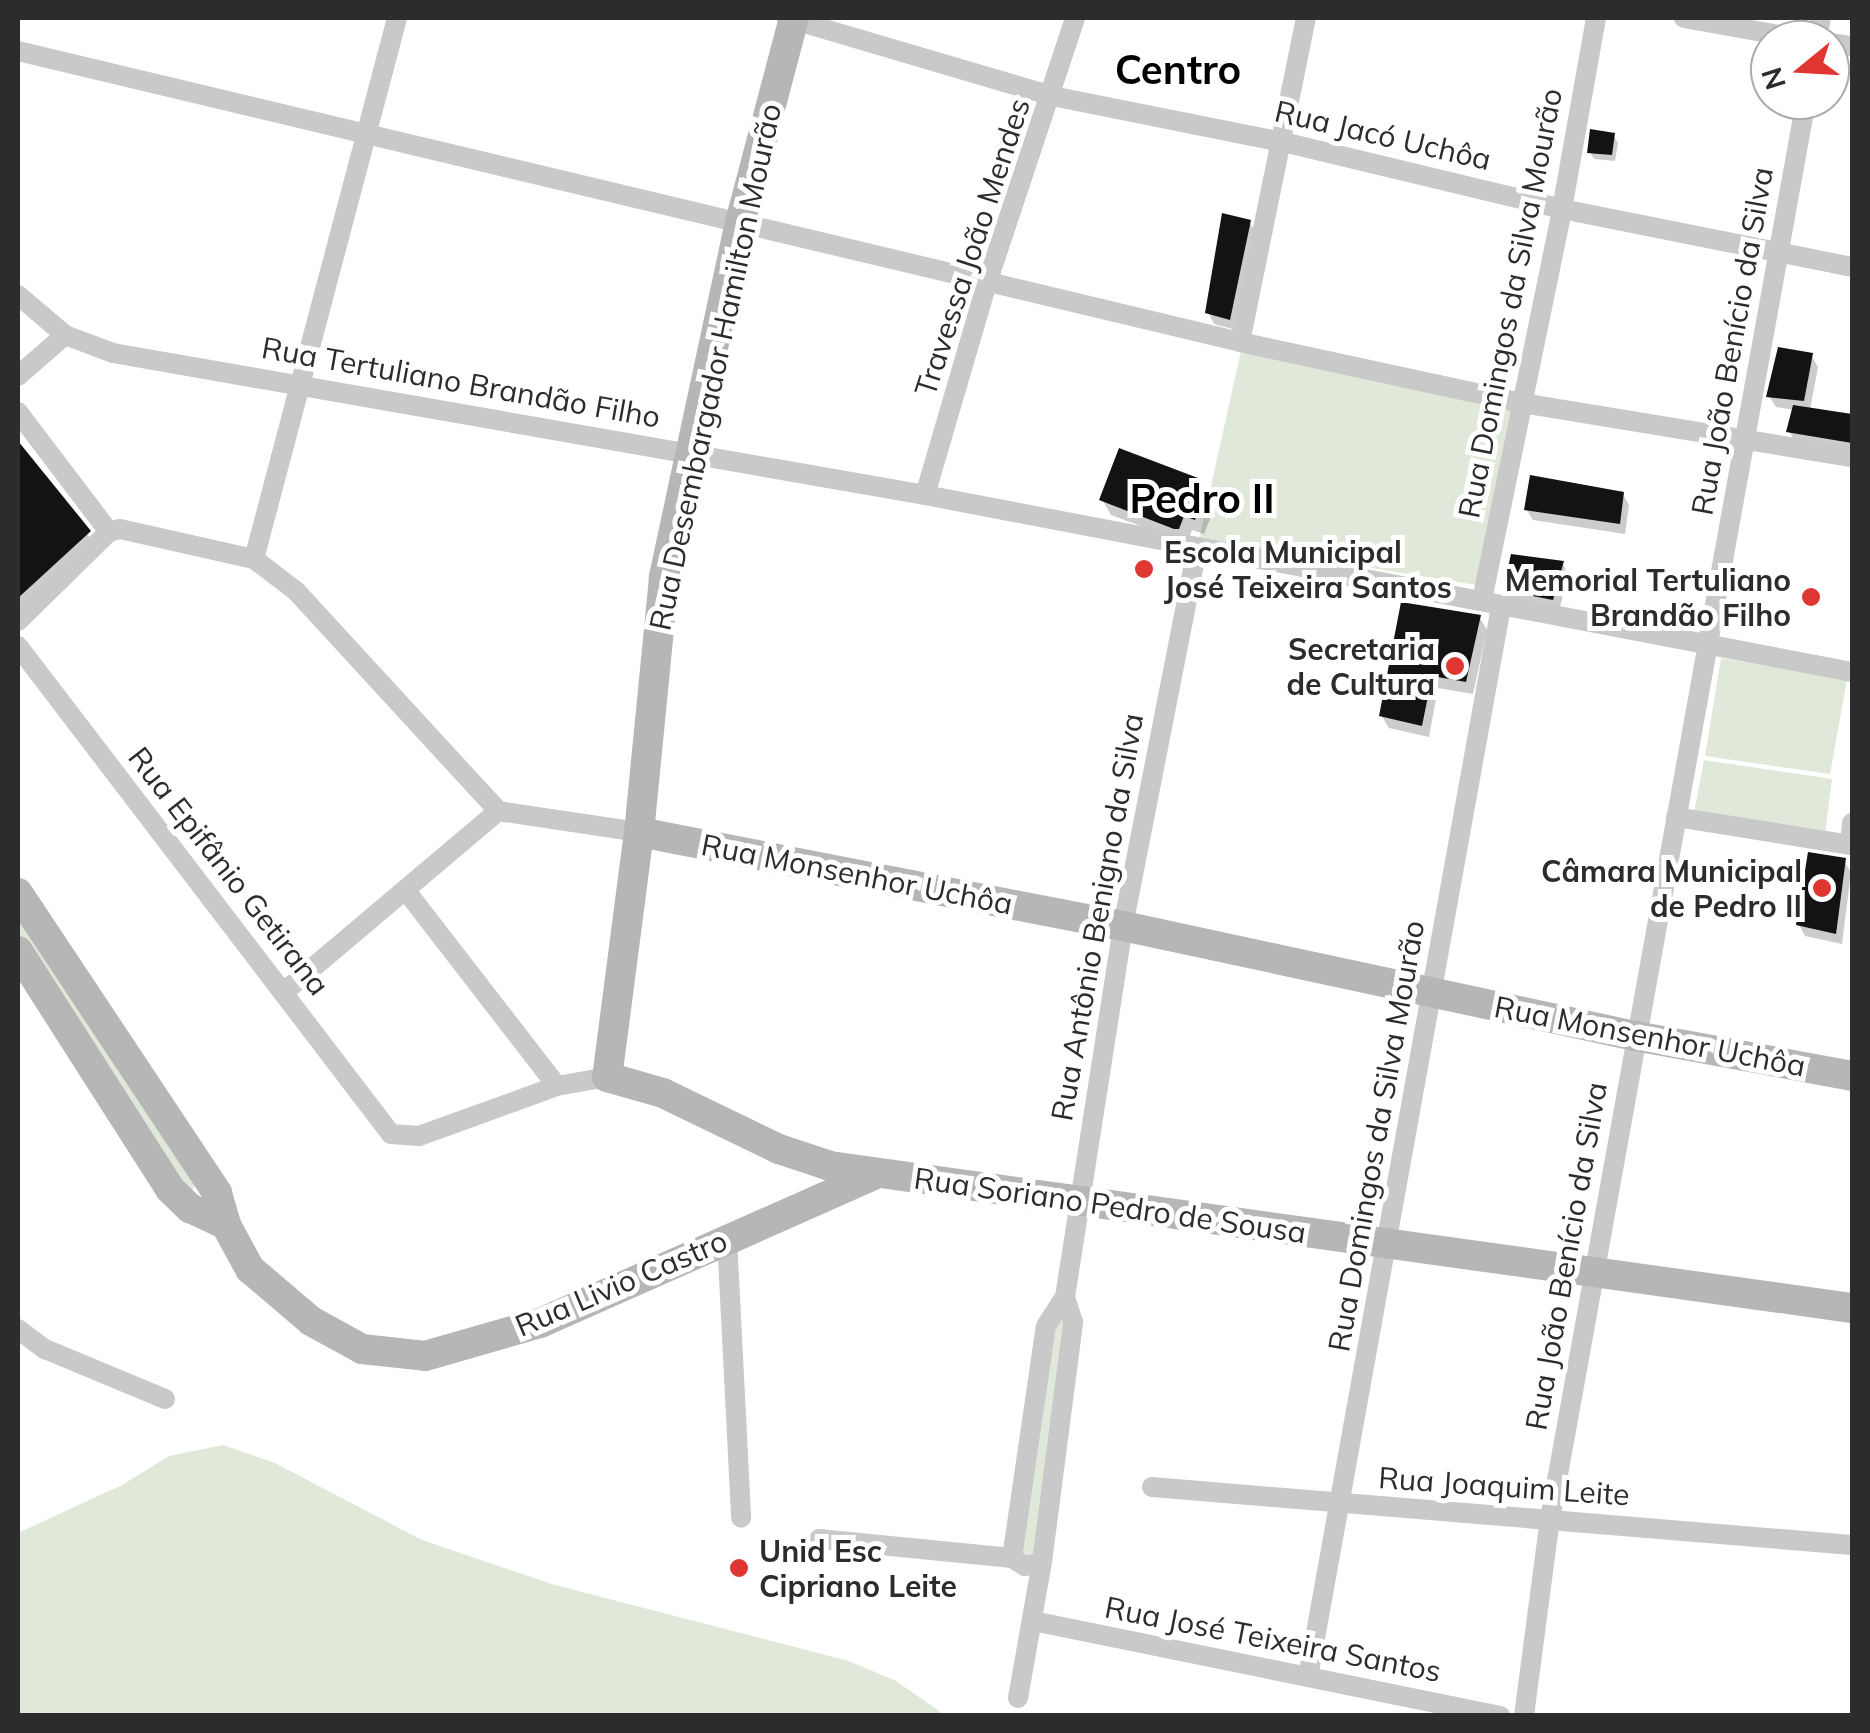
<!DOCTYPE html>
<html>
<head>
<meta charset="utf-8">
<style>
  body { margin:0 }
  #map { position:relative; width:1870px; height:1733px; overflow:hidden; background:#fff; font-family:Mulish,sans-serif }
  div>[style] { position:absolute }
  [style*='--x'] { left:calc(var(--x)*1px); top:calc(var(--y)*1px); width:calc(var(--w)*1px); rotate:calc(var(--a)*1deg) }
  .green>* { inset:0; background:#e0e9d9 }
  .shadow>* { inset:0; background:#0003 }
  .building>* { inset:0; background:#131313 }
  .street>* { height:20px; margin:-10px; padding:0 10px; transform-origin:10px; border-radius:10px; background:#c9c9c9 }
  .secondary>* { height:30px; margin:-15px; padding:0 15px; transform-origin:15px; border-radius:15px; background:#b6b6b6 }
  .dots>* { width:28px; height:28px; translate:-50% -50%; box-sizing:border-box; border:5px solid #fff; border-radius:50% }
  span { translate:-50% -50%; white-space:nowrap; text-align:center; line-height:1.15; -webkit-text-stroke:10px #fff; paint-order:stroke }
  .street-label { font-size:30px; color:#2c2c2c }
  .poi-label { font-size:30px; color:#2c2c2c; font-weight:700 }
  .left { translate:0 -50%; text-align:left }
  .right { translate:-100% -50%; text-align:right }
  .district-label { font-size:40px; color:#000; font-weight:700 }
  .frame { position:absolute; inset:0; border:20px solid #2c2c2c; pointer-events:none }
  .north { position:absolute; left:1750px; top:20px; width:100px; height:100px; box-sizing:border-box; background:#fff; border:2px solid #ababab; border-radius:50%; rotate:252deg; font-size:28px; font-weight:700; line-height:40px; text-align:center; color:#2c2c2c }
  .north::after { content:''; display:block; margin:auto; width:35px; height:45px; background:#df3631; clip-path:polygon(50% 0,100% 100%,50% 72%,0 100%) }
</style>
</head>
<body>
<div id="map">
  <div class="green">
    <div style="clip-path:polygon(1241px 351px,1511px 409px,1476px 585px,1199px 540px)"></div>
    <div style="clip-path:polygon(1721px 658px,1847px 680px,1830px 774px,1705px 756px)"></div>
    <div style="clip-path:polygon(1704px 760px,1832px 779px,1825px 834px,1694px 813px)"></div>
    <div style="clip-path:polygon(18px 907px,195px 1184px,192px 1192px,184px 1192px,18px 942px)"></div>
    <div style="clip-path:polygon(1052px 1321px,1069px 1321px,1037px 1557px,1016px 1555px)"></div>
    <div style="clip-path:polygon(223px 1445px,275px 1463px,422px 1540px,555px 1585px,849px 1661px,896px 1681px,945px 1715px,18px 1715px,18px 1533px,122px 1485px,169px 1456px)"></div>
  </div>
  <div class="shadow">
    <div style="clip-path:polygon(1614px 136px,1618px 143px,1615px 161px,1594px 159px,1590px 152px)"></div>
    <div style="clip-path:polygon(1249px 222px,1256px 233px,1236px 330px,1214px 324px,1208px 312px)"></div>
    <div style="clip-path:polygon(1811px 355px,1818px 367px,1810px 410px,1852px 417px,1852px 453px,1796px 443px,1789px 431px,1794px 410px,1776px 407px,1769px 396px)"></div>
    <div style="clip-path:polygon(18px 442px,97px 547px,18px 621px)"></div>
    <div style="clip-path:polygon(1196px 480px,1210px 519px,1204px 534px,1192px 530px,1187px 543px,1111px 515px,1102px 499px)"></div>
    <div style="clip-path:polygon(1623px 494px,1629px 505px,1625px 534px,1533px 520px,1526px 509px)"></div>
    <div style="clip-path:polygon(1562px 563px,1569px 574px,1559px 610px,1512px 601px,1506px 590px)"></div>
    <div style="clip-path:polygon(1480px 618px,1487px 630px,1473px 694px,1438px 688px,1429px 737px,1389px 728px,1381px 715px)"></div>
    <div style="clip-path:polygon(1844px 861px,1851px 872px,1842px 944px,1805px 936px,1799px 925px)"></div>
  </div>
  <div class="building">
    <div style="clip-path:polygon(1590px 129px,1615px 133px,1612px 155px,1587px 153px)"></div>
    <div style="clip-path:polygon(1222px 213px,1251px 220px,1230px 320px,1205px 313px)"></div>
    <div style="clip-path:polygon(1778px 347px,1813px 353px,1804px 401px,1766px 397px)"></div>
    <div style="clip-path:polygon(1793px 405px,1852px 414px,1852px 443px,1786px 432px)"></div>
    <div style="clip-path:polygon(18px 441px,91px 531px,18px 598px)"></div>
    <div style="clip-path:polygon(1119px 448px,1198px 478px,1191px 497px,1202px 501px,1195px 520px,1184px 516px,1179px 529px,1174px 529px,1099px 500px)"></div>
    <div style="clip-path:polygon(1530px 475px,1624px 492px,1620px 524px,1524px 510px)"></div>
    <div style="clip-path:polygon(1511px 554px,1564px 561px,1553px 600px,1503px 590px)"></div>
    <div style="clip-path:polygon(1401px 602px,1481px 615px,1466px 682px,1432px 676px,1422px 726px,1379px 716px)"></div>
    <div style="clip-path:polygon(1808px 852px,1846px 858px,1836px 934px,1796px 925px)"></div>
  </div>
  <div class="street">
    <div style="--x:787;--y:18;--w:276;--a:16.4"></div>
    <div style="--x:1052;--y:96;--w:236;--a:11.3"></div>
    <div style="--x:1283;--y:142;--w:287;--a:13.5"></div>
    <div style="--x:1562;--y:209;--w:296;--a:11.3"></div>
    <div style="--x:1684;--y:18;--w:125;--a:10.1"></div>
    <div style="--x:1817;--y:40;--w:22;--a:-80"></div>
    <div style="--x:1830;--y:43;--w:22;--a:8"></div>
    <div style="--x:18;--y:51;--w:1256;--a:13.39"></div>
    <div style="--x:1240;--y:342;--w:288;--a:12.2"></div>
    <div style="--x:1521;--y:403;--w:335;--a:9.3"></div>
    <div style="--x:18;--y:295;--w:62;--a:40.4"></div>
    <div style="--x:65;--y:335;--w:51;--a:20.6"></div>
    <div style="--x:113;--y:353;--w:824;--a:9.92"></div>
    <div style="--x:925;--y:495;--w:944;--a:10.81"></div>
    <div style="--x:1240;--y:342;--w:331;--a:-78.5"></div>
    <div style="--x:18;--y:376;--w:62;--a:-41.1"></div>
    <div style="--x:18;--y:412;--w:151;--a:52.8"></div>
    <div style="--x:925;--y:495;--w:221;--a:-73.7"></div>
    <div style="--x:987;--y:283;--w:279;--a:-71.6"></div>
    <div style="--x:254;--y:559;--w:560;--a:-75.19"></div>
    <div style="--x:1482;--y:600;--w:399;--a:-78.4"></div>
    <div style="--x:1562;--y:209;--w:194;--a:-79.9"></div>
    <div style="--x:18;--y:621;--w:127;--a:-44.4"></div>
    <div style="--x:109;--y:532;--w:11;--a:-15"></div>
    <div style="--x:120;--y:529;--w:137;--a:12.6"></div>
    <div style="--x:254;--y:559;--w:53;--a:37.3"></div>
    <div style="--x:296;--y:591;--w:299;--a:47.4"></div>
    <div style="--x:498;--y:811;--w:143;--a:8.5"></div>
    <div style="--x:18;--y:646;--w:614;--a:52.61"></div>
    <div style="--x:391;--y:1134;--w:28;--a:4"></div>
    <div style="--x:419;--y:1136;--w:147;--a:-19.9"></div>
    <div style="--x:557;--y:1086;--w:51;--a:-10.2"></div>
    <div style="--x:1676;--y:817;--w:176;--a:9.1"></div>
    <div style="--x:1850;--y:845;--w:22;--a:-85"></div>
    <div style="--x:407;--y:892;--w:245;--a:52.3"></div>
    <div style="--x:284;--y:992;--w:280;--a:-40.2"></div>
    <div style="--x:727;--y:1238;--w:280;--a:87.1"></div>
    <div style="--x:18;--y:1329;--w:34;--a:37"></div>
    <div style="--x:45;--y:1349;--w:130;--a:22.6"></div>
    <div style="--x:1152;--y:1487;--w:702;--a:4.74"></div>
    <div style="--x:819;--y:1539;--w:194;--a:5.6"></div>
    <div style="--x:1012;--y:1558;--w:15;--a:32"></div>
    <div style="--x:1025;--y:1566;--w:17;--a:-13"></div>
    <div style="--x:1012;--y:1558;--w:234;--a:-81.7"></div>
    <div style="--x:1046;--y:1326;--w:35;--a:-57"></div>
    <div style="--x:1065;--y:1297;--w:376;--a:-81.1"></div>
    <div style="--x:1123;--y:926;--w:385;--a:-78.9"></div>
    <div style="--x:1033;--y:1621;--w:477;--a:11.5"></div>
    <div style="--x:1308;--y:1677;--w:1088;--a:-79.78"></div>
    <div style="--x:1018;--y:1698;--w:138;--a:-80"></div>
    <div style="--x:1042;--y:1562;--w:242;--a:-82.6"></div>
    <div style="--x:1073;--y:1322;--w:26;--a:-108"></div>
    <div style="--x:1524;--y:1716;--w:199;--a:-82.5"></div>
    <div style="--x:1550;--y:1519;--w:1442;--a:-79.77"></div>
  </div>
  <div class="secondary">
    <div style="--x:794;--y:18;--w:211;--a:104.8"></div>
    <div style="--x:740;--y:222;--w:364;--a:102.1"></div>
    <div style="--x:664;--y:578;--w:255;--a:95.6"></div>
    <div style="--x:639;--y:832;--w:247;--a:97.4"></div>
    <div style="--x:607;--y:1077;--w:58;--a:15.9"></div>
    <div style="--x:663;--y:1093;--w:129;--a:25.8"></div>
    <div style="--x:779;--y:1149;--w:54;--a:18.4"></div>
    <div style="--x:830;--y:1166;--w:1032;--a:7.91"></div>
    <div style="--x:639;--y:832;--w:493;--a:11"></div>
    <div style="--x:1123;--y:926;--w:524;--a:12.13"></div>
    <div style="--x:1635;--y:1036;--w:221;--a:10.4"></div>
    <div style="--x:18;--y:893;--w:360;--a:56.4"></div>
    <div style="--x:217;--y:1193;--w:33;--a:74"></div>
    <div style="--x:226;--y:1225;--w:50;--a:61.4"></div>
    <div style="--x:250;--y:1269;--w:80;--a:40.4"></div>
    <div style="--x:311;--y:1321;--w:58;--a:28.8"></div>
    <div style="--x:362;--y:1349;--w:63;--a:6.3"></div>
    <div style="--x:425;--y:1356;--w:120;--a:-16"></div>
    <div style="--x:540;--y:1323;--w:368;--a:-23.9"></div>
    <div style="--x:18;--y:951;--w:282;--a:57.4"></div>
    <div style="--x:170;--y:1189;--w:28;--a:44"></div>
    <div style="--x:190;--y:1208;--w:40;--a:25"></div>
  </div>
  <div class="dots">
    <div style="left:1144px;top:569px;background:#df3631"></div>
    <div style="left:1811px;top:597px;background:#df3631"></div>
    <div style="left:1455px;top:666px;background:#df3631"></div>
    <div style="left:1822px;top:888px;background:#df3631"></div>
    <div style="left:739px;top:1568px;background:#df3631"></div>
  </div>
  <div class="street-label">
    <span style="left:1383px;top:135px;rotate:13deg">Rua Jacó Uchôa</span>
    <span style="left:972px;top:247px;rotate:-72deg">Travessa João Mendes</span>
    <span style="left:1510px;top:303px;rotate:-79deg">Rua Domingos da Silva Mourão</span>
    <span style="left:1732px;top:341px;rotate:-80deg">Rua João Benício da Silva</span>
    <span style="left:715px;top:367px;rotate:-78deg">Rua Desembargador Hamilton Mourão</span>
    <span style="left:461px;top:382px;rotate:10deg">Rua Tertuliano Brandão Filho</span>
    <span style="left:229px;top:871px;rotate:52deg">Rua Epifânio Getirana</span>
    <span style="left:857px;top:874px;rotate:11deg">Rua Monsenhor Uchôa</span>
    <span style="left:1097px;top:917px;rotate:-80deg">Rua Antônio Benigno da Silva</span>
    <span style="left:1650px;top:1036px;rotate:11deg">Rua Monsenhor Uchôa</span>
    <span style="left:1376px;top:1136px;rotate:-80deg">Rua Domingos da Silva Mourão</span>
    <span style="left:1110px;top:1205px;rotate:8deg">Rua Soriano Pedro de Sousa</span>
    <span style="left:1566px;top:1256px;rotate:-80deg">Rua João Benício da Silva</span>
    <span style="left:621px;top:1283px;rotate:-23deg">Rua Livio Castro</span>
    <span style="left:1504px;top:1486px;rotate:4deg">Rua Joaquim Leite</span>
    <span style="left:1273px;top:1639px;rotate:11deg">Rua José Teixeira Santos</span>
  </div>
  <div class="poi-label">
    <span class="left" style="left:1164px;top:569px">Escola Municipal<br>José Teixeira Santos</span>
    <span class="right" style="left:1791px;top:597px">Memorial Tertuliano<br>Brandão Filho</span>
    <span class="right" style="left:1435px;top:666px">Secretaria<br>de Cultura</span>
    <span class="right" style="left:1802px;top:888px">Câmara Municipal<br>de Pedro II</span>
    <span class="left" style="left:759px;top:1568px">Unid Esc<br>Cipriano Leite</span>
  </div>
  <div class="district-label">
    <span style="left:1178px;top:69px">Centro</span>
    <span style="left:1202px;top:498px">Pedro II</span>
  </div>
  <div class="frame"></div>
  <div class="north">N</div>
</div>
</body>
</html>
